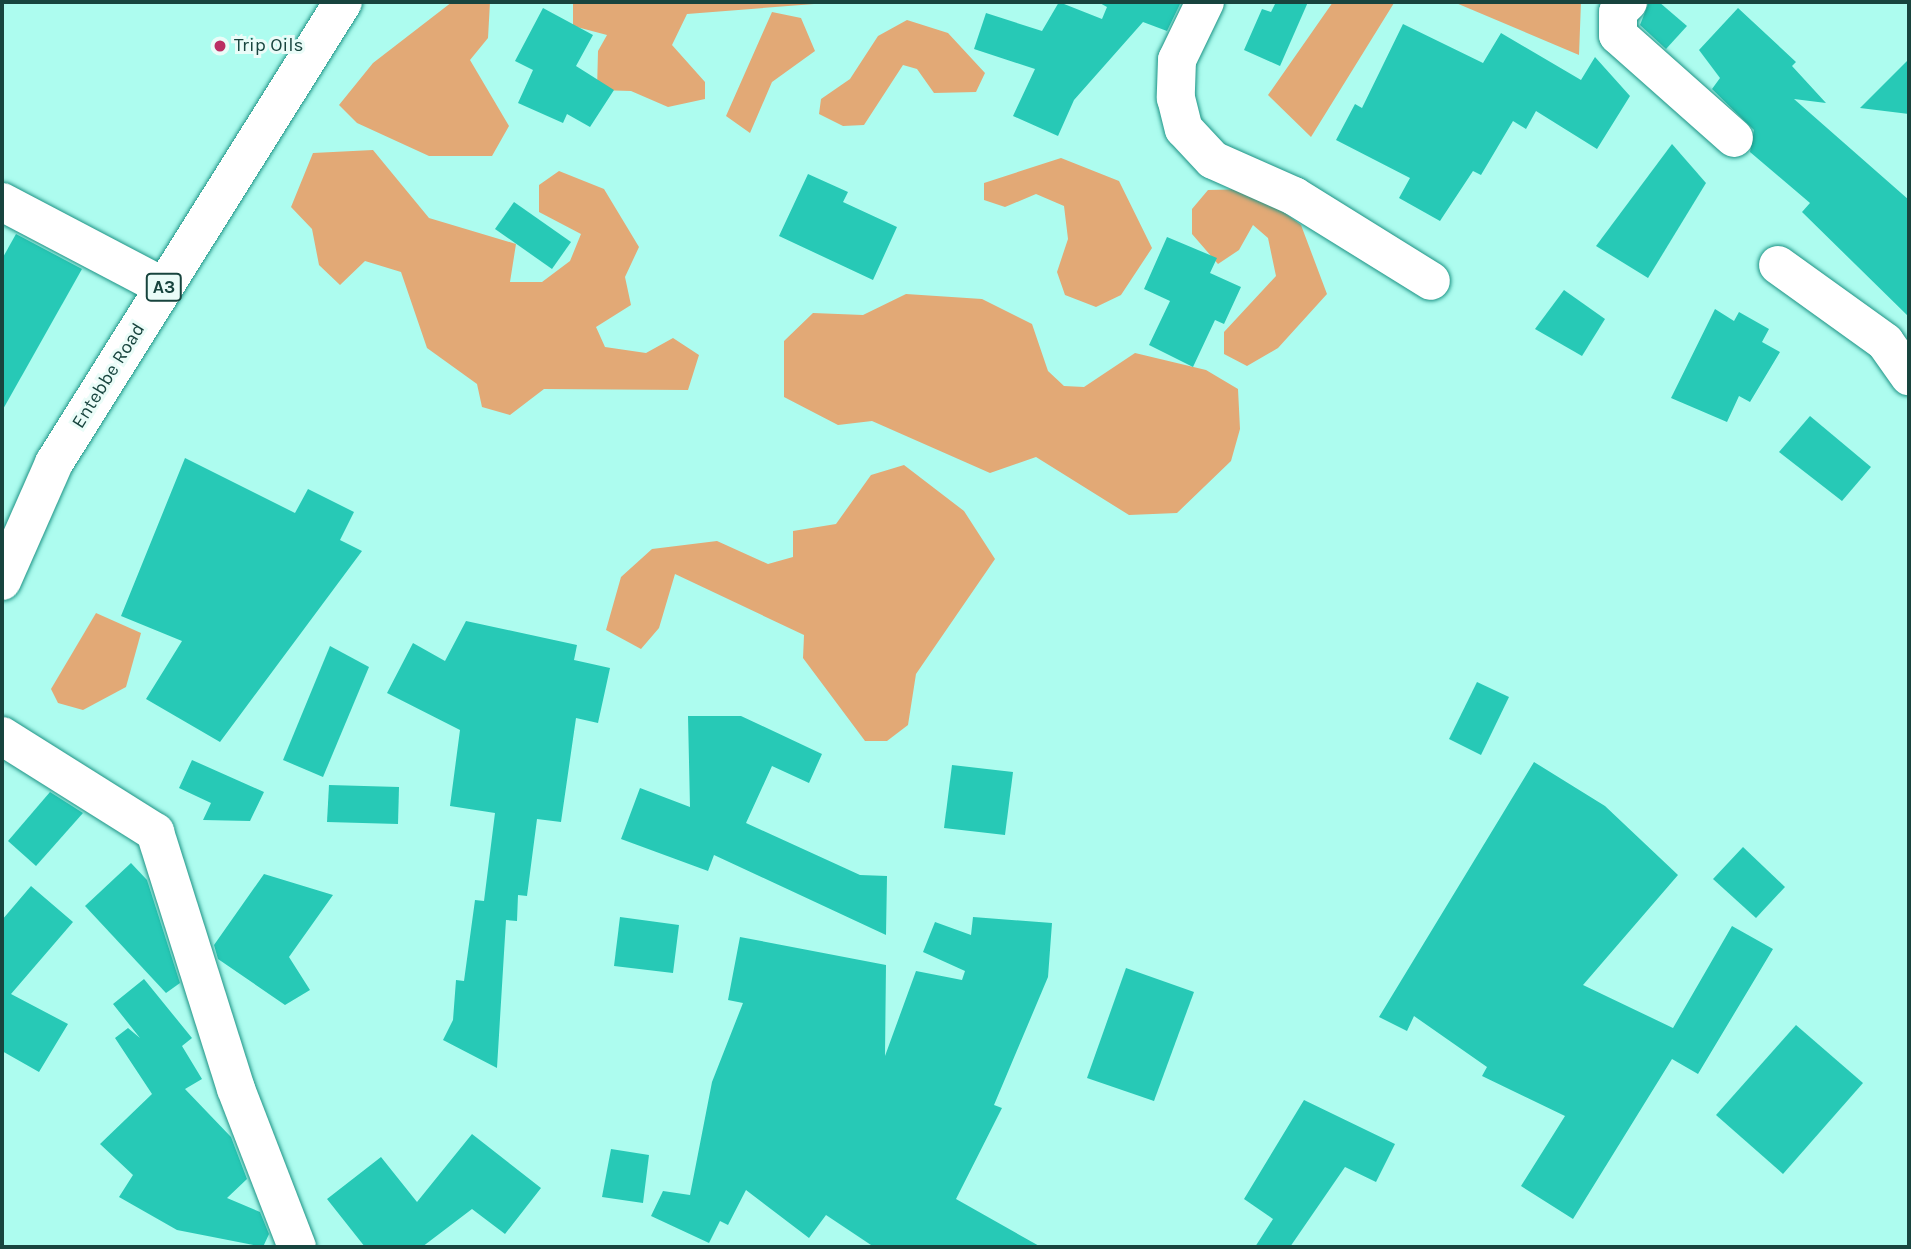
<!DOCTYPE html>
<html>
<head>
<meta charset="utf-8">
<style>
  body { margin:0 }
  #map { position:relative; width:1911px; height:1249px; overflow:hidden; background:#adfcef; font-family:Karla,sans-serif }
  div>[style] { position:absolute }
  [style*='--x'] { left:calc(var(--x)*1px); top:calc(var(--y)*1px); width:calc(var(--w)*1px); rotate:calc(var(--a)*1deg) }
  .green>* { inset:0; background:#e2a976 }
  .building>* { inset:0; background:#27c9b6 }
  .roads { filter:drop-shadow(0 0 2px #1d9385) drop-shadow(0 0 2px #1d9385) }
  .street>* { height:38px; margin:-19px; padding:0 19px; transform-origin:19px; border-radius:19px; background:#fff }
  .primary>* { height:38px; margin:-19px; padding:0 19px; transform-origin:19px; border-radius:19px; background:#fff }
  .dots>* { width:19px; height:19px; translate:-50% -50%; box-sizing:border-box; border:4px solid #eafcf8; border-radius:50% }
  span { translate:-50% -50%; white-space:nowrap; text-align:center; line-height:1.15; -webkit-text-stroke:6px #eafcf8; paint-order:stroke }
  .shield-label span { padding:2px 5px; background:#eafcf8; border:2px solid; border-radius:5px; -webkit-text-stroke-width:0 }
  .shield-label { font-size:18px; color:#18443e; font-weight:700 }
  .poi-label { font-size:19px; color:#18443e }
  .left { translate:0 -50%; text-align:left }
  .street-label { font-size:19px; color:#18443e }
  .frame { position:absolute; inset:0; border:4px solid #18443e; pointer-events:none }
</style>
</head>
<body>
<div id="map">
  <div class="green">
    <div style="clip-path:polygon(452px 2px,490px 2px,488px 38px,470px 60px,509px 126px,492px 156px,429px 156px,357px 123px,339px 105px,373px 63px)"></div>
    <div style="clip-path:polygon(573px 2px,840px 2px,687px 14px,672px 45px,705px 82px,705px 99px,668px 107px,631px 91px,597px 90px,598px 51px,607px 35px,573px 26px)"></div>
    <div style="clip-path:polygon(1333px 2px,1419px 2px,1394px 3px,1311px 137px,1268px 95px)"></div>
    <div style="clip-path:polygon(1426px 2px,1581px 2px,1579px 55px,1456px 3px)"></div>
    <div style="clip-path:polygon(772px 12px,801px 18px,815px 51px,772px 82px,750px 133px,726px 116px)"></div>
    <div style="clip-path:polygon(907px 20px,948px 33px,985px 73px,976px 92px,934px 93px,917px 69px,903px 65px,864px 125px,843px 126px,819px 114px,821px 99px,850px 79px,878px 36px)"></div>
    <div style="clip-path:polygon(373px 150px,429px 218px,516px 244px,510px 282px,542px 282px,570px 261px,581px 234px,539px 212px,539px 185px,559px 171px,604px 189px,639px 247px,625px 277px,631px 305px,596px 327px,605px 347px,646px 353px,673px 338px,699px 355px,688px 390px,544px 389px,510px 415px,482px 407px,477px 384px,427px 348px,401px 272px,365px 261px,340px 285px,319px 265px,312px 229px,291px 207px,313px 153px)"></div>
    <div style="clip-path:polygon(1061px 158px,1119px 181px,1152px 248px,1121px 295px,1096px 307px,1065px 295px,1057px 272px,1068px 239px,1064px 206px,1036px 194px,1005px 207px,984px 200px,984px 183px)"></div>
    <div style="clip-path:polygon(1252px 189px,1301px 225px,1327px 294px,1278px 348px,1247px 366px,1224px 354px,1224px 332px,1276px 276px,1268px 238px,1253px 225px,1239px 250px,1218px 264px,1192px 234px,1192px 209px,1208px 190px)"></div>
    <div style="clip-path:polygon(906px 294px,982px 299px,1032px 324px,1048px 371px,1064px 386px,1084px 387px,1135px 353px,1206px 370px,1238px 389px,1240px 429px,1231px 461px,1177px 513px,1129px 515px,1036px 457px,990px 473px,872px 421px,838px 425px,784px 397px,784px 341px,813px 313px,863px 315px)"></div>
    <div style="clip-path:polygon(904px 465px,964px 511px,995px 559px,916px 674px,908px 725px,887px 741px,865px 741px,803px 658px,804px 635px,675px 574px,659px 628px,641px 649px,606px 630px,621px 577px,652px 549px,717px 541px,768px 564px,793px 557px,793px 531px,836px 524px,871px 475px)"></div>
    <div style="clip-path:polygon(96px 613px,141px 633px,126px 687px,83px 710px,58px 703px,51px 689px)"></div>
  </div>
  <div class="building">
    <div style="clip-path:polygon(1059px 2px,1102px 19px,1107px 7px,1098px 2px,1181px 2px,1167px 31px,1143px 22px,1074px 100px,1058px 136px,1013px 116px,1035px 69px,974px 49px,986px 13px,1042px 31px)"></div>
    <div style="clip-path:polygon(1276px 2px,1308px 2px,1280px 66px,1244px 50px,1262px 9px,1271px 12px)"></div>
    <div style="clip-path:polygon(1649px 2px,1659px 2px,1687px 26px,1666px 49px,1640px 25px)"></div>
    <div style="clip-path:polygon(543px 8px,593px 35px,576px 66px,614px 90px,590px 127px,567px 114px,563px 123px,518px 103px,533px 70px,515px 61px)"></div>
    <div style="clip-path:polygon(1738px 8px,1796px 62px,1792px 66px,1826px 103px,1794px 99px,1909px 200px,1909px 317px,1802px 212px,1810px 203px,1750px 152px,1754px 130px,1712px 89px,1720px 78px,1699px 50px)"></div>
    <div style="clip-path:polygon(1403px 24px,1483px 63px,1501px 33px,1581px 80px,1595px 57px,1630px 96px,1597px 149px,1536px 111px,1526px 129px,1513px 121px,1481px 175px,1473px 171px,1440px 221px,1399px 198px,1410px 178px,1336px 140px,1355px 104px,1362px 108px)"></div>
    <div style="clip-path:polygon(1909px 59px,1909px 114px,1860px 108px)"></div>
    <div style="clip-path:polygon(1672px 144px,1706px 183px,1648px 278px,1596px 246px)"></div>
    <div style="clip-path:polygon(808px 174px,848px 192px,843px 202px,897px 227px,873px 280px,779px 236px)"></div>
    <div style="clip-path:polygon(514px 202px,571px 242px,552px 269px,495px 229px)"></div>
    <div style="clip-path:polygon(16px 234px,82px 269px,2px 411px,2px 259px)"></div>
    <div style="clip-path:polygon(1167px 237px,1217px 258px,1210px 273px,1241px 287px,1224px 324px,1215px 320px,1193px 367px,1149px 345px,1170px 301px,1144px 289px)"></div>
    <div style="clip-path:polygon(1564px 290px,1605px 319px,1582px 356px,1535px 329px)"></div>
    <div style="clip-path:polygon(1715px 309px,1734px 321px,1739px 312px,1769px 329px,1762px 342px,1780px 352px,1750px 402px,1739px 396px,1727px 422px,1671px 398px)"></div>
    <div style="clip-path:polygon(1810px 416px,1871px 467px,1842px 501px,1779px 452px)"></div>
    <div style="clip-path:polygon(185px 458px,295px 513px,308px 489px,354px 512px,340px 540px,362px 551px,220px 742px,146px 699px,182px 641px,121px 616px)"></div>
    <div style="clip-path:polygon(466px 621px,577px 645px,574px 660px,610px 668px,598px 723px,576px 718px,561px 822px,537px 819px,527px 896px,518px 895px,517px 921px,506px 920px,497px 1068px,443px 1040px,453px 1020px,456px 980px,464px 981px,475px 900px,484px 901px,495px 813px,450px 806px,460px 730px,387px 693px,413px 643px,445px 661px)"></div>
    <div style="clip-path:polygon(330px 646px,369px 667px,323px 777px,283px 760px)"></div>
    <div style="clip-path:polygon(1477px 682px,1509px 697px,1481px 755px,1449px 739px)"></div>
    <div style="clip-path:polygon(688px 716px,741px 716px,822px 754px,809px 783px,772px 766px,746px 823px,860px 875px,887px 876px,886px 935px,714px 855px,708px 871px,621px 839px,640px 788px,690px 807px)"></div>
    <div style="clip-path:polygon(192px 760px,264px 792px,250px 821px,203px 820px,211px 803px,179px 788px)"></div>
    <div style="clip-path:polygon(1534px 762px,1605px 806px,1678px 875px,1583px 985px,1673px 1028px,1732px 926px,1773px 949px,1698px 1074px,1672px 1059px,1573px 1219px,1521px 1186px,1565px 1116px,1482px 1076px,1487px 1067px,1414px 1016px,1407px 1031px,1379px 1017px)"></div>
    <div style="clip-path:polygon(952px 765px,1013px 772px,1005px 835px,944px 828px)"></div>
    <div style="clip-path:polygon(329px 785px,399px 787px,398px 824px,327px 822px)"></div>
    <div style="clip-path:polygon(50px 792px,83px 813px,36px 866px,8px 841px)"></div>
    <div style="clip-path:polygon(1743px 847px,1785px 887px,1756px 918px,1713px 879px)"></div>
    <div style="clip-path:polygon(131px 863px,147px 880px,180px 983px,166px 993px,85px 906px)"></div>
    <div style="clip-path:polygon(264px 874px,333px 895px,289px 957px,310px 990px,285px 1005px,218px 959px,214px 945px)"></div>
    <div style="clip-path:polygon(31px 886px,73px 922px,11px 994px,68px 1024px,39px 1072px,2px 1051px,2px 920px)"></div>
    <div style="clip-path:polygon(620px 917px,679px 925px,673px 973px,614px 966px)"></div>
    <div style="clip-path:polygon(973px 917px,1052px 923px,1048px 977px,994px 1105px,1002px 1108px,956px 1199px,1041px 1247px,874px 1247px,826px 1215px,809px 1238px,746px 1190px,728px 1225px,720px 1221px,709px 1243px,651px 1216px,663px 1191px,690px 1195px,712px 1082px,743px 1003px,728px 1000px,740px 937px,886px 965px,885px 1056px,916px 971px,962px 980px,965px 971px,923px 952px,935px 922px,971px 935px)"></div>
    <div style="clip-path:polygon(1126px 968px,1194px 992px,1154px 1101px,1087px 1078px)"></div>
    <div style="clip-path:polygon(144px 979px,192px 1038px,182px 1046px,202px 1079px,185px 1089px,231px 1137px,247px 1179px,227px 1198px,260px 1212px,269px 1234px,263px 1247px,177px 1230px,119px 1197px,133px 1175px,100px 1144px,152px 1094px,115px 1038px,128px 1028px,140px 1038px,113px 1004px)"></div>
    <div style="clip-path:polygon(1796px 1025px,1863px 1083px,1783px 1174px,1716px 1115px)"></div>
    <div style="clip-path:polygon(1304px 1100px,1395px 1144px,1376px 1182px,1345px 1167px,1290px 1247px,1255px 1247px,1273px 1219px,1244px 1199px)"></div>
    <div style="clip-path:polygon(472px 1134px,541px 1188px,505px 1234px,472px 1209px,422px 1247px,365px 1247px,327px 1199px,381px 1157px,417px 1202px)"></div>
    <div style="clip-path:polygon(611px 1149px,649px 1155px,643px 1203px,602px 1197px)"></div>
  </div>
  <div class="roads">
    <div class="street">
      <div style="--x:1205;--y:2;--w:64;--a:115.8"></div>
      <div style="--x:1177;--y:60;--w:38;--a:92"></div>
      <div style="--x:1176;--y:98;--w:32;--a:76"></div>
      <div style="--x:1184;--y:129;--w:42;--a:46.9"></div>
      <div style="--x:1213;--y:160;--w:89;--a:24"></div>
      <div style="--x:1294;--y:196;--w:161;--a:31.8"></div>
      <div style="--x:1628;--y:2;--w:14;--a:135"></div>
      <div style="--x:1618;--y:12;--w:23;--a:90"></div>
      <div style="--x:1618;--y:35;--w:155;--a:41.6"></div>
      <div style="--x:2;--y:202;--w:183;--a:27.7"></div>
      <div style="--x:1778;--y:265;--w:132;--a:35.7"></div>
      <div style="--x:1885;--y:342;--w:42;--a:54.8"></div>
      <div style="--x:2;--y:736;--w:181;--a:32.1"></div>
      <div style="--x:155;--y:832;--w:269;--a:72.5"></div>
      <div style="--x:236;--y:1089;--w:169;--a:68.9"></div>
    </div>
    <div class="primary">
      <div style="--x:2;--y:581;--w:129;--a:-66.2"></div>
      <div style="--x:54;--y:463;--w:544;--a:-57.92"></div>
    </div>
  </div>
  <div class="dots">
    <div style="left:220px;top:46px;background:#bb2e63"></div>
  </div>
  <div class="shield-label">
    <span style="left:164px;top:287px">A3</span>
  </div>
  <div class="poi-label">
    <span class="left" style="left:234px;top:46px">Trip Oils</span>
  </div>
  <div class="street-label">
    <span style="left:109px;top:376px;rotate:-58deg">Entebbe Road</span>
  </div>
  <div class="frame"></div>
</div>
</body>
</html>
